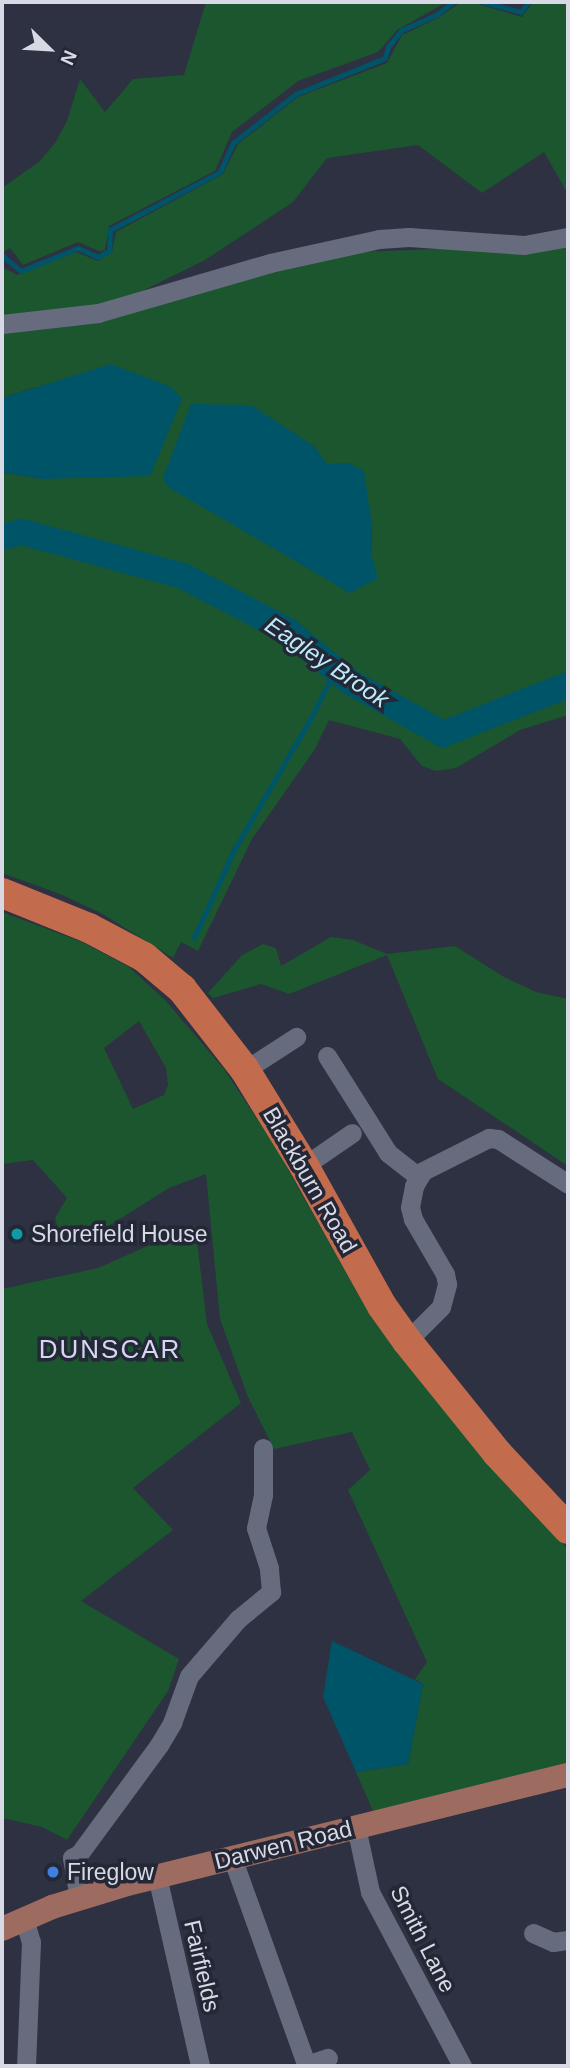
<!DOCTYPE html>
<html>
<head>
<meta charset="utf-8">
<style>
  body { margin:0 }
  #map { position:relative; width:570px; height:2068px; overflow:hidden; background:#2d3141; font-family:Helvetica,sans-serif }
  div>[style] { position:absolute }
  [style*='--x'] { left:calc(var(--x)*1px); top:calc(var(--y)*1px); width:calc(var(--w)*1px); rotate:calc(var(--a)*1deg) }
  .green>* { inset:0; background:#1b562f }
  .water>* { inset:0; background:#005468 }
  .stream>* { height:4.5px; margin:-2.25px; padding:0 2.25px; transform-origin:2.25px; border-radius:2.25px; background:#005468 }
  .river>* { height:26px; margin:-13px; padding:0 13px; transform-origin:13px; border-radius:13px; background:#005468 }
  .minor>* { height:19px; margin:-9.5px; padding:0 9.5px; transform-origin:9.5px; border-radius:9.5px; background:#676b7e }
  .major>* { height:24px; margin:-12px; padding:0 12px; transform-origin:12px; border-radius:12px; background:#9e6b61 }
  .highway>* { height:30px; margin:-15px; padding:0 15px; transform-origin:15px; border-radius:15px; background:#c36b4d }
  .dots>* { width:19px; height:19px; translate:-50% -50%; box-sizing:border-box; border:4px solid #232736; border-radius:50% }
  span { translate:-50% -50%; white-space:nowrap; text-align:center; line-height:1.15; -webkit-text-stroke:7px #232736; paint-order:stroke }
  .street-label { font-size:23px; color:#d7d9e4 }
  .poi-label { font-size:23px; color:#d7d9e4 }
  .left { translate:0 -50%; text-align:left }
  .water-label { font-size:24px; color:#bdeaf9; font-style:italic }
  .quarter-label { font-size:26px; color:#d3d8ee; letter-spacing:2px }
  .frame { position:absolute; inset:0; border:4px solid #d7d9e4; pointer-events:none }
  .north { position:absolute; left:14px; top:14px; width:70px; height:70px; -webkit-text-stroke:5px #232736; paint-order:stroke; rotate:114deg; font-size:19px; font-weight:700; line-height:28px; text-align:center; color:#d7d9e4 }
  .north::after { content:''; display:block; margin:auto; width:24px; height:32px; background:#d7d9e4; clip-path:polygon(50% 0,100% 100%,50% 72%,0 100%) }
</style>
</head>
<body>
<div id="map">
  <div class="green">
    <div style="clip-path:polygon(206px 2px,447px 2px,397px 30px,378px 52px,298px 81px,232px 132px,215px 171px,109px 226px,105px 250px,99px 251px,78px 242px,23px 265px,10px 248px,2px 253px,2px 188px,40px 161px,55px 143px,67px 121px,80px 79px,105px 112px,133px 79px,184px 75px)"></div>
    <div style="clip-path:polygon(461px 2px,471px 2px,522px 17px,533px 2px,568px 2px,568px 194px,544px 152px,482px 193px,418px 145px,327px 158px,293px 202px,205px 260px,128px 298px,91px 308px,2px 319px,2px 267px,17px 275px,76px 252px,98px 261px,112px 251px,116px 232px,223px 174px,238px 144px,298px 97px,387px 63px,402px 35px,440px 17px)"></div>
    <div style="clip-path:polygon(evenodd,568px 244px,568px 715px,520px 730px,456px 768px,436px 771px,422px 766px,400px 739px,329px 720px,315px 749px,252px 839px,198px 951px,181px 942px,173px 958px,101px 913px,60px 894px,2px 873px,2px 472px,42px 479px,36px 387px,2px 398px,2px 331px,359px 252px,568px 244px,294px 434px,315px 447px,327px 465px,349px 463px,372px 526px,371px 553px,294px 434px)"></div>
    <div style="clip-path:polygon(evenodd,2px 912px,82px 942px,129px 967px,165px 1000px,224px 1069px,276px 1148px,371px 1317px,510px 1489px,568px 1549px,568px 1764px,373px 1811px,356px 1772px,408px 1764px,423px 1684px,415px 1679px,427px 1662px,348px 1490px,370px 1470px,352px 1432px,274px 1449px,248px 1397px,220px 1319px,206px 1174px,169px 1188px,75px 1247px,62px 1242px,55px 1218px,67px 1198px,33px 1160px,2px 1164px,2px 912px,139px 1021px,166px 1068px,168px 1085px,164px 1095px,133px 1109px,104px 1048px,139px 1021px)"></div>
    <div style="clip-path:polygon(331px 937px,353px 940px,387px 954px,455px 946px,504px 977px,536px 992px,568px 999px,568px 1166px,438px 1079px,387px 955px,289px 994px,261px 984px,213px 998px,208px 993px,242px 955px,263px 944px,276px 948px,281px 966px)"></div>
    <div style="clip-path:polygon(195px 1225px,207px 1324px,241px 1403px,133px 1488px,173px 1530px,81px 1601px,179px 1659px,168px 1691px,67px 1840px,42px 1827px,2px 1818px,2px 1289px,98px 1268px)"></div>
  </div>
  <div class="water">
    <div style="clip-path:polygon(111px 364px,171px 387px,182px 399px,150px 476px,42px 479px,2px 472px,2px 398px)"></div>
    <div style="clip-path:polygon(191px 404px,251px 405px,315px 447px,327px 464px,349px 463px,364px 471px,372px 526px,371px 553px,378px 578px,350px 593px,168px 487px,163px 478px)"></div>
    <div style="clip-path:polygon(332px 1641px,423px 1684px,408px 1764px,356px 1772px,323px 1697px)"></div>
  </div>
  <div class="stream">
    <div style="--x:484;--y:2;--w:38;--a:15"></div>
    <div style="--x:521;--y:12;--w:12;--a:-55"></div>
    <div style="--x:2;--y:259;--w:3;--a:-45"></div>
    <div style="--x:4;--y:257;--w:22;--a:39"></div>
    <div style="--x:21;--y:271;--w:61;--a:-22"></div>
    <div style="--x:78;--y:248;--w:22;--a:24"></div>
    <div style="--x:98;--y:257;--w:13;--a:-29"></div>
    <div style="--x:109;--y:251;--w:21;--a:-87"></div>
    <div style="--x:110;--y:230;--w:124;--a:-27.8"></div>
    <div style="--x:220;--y:172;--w:32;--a:-66"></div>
    <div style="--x:233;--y:143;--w:80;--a:-37.9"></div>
    <div style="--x:296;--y:94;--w:96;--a:-22"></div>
    <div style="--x:385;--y:58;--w:11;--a:-75"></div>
    <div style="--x:388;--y:47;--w:22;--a:-51"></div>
    <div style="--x:402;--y:30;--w:39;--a:-24"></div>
    <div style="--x:438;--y:14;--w:19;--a:-39"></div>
    <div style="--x:194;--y:938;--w:97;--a:-65.6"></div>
    <div style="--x:234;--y:850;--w:157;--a:-59.8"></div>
    <div style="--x:313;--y:714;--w:49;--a:-63.4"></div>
  </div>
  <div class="river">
    <div style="--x:2;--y:537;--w:21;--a:-14"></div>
    <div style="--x:22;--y:532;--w:167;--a:15.3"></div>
    <div style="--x:183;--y:576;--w:119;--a:27.6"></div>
    <div style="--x:288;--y:631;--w:80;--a:39.4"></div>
    <div style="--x:350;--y:682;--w:107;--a:29.2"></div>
    <div style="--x:443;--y:734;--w:134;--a:-21.4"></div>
  </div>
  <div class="minor">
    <div style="--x:2;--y:324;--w:97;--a:-6.5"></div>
    <div style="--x:98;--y:313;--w:179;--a:-16.2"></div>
    <div style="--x:270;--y:263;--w:112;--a:-12.4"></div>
    <div style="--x:379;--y:239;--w:30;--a:-4"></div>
    <div style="--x:409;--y:237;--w:115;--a:4"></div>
    <div style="--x:524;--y:245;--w:45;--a:-10.3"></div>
    <div style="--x:327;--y:1056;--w:115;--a:57.8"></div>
    <div style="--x:388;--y:1153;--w:39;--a:38"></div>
    <div style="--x:245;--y:1070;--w:61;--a:-32.9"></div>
    <div style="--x:304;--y:1166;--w:58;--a:-34.5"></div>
    <div style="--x:407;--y:1341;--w:48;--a:-45"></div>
    <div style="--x:441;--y:1307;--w:24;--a:-75"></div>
    <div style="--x:447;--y:1284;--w:10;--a:-101"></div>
    <div style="--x:445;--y:1274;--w:64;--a:-120.2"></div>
    <div style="--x:413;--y:1219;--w:12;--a:-104"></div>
    <div style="--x:410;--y:1207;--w:21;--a:-79"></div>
    <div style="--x:414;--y:1186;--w:17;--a:-59"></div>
    <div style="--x:423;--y:1171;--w:74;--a:-26.6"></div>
    <div style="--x:489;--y:1138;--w:9;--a:6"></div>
    <div style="--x:498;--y:1139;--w:83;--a:32.7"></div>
    <div style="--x:356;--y:1827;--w:66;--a:77.8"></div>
    <div style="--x:370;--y:1892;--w:197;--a:62.1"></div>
    <div style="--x:232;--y:1857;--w:222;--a:70.3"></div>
    <div style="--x:157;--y:1876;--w:195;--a:77.2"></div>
    <div style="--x:79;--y:1898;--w:41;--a:-99.9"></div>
    <div style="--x:72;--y:1858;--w:8;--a:-30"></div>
    <div style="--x:79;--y:1854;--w:135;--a:-53.7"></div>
    <div style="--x:159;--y:1745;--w:26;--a:-59"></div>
    <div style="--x:172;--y:1723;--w:50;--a:-70.1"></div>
    <div style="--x:189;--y:1676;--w:75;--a:-49.3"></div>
    <div style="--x:238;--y:1619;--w:43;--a:-39.3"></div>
    <div style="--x:271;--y:1592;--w:24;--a:-95"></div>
    <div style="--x:269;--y:1568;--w:42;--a:-108"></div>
    <div style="--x:256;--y:1528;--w:34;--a:-78"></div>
    <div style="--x:263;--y:1495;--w:47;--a:-90"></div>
    <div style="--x:24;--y:1918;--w:25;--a:74"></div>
    <div style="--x:31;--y:1942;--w:124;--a:92.3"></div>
    <div style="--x:533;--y:1933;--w:22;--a:24"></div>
    <div style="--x:553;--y:1942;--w:15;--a:-8"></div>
    <div style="--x:306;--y:2065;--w:23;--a:-18"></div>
  </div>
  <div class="major">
    <div style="--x:2;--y:1929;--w:55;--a:-23.7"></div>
    <div style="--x:52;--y:1907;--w:78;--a:-17"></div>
    <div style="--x:127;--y:1884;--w:454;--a:-13.9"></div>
  </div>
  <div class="highway">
    <div style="--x:2;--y:893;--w:94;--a:21.9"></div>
    <div style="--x:89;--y:928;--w:62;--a:27.8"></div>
    <div style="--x:144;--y:957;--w:50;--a:40.1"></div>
    <div style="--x:182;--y:989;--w:103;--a:52.1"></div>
    <div style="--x:245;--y:1070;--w:113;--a:58.4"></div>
    <div style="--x:304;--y:1166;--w:160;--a:60.9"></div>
    <div style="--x:382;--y:1306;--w:43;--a:54.5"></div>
    <div style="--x:407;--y:1341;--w:144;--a:51.2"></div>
    <div style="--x:497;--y:1453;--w:104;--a:46.9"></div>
  </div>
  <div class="dots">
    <div style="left:17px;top:1234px;background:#0f9aa8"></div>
    <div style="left:53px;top:1872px;background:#3f7fe0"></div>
  </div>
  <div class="street-label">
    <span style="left:310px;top:1180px;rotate:60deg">Blackburn Road</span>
    <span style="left:283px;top:1845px;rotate:-14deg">Darwen Road</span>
    <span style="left:423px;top:1939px;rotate:63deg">Smith Lane</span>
    <span style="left:202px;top:1966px;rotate:77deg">Fairfields</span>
  </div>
  <div class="poi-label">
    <span class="left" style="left:31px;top:1234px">Shorefield House</span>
    <span class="left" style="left:67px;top:1872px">Fireglow</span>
  </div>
  <div class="water-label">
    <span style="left:327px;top:662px;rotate:34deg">Eagley Brook</span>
  </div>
  <div class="quarter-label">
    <span style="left:110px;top:1350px">DUNSCAR</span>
  </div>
  <div class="frame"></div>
  <div class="north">N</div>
</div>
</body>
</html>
